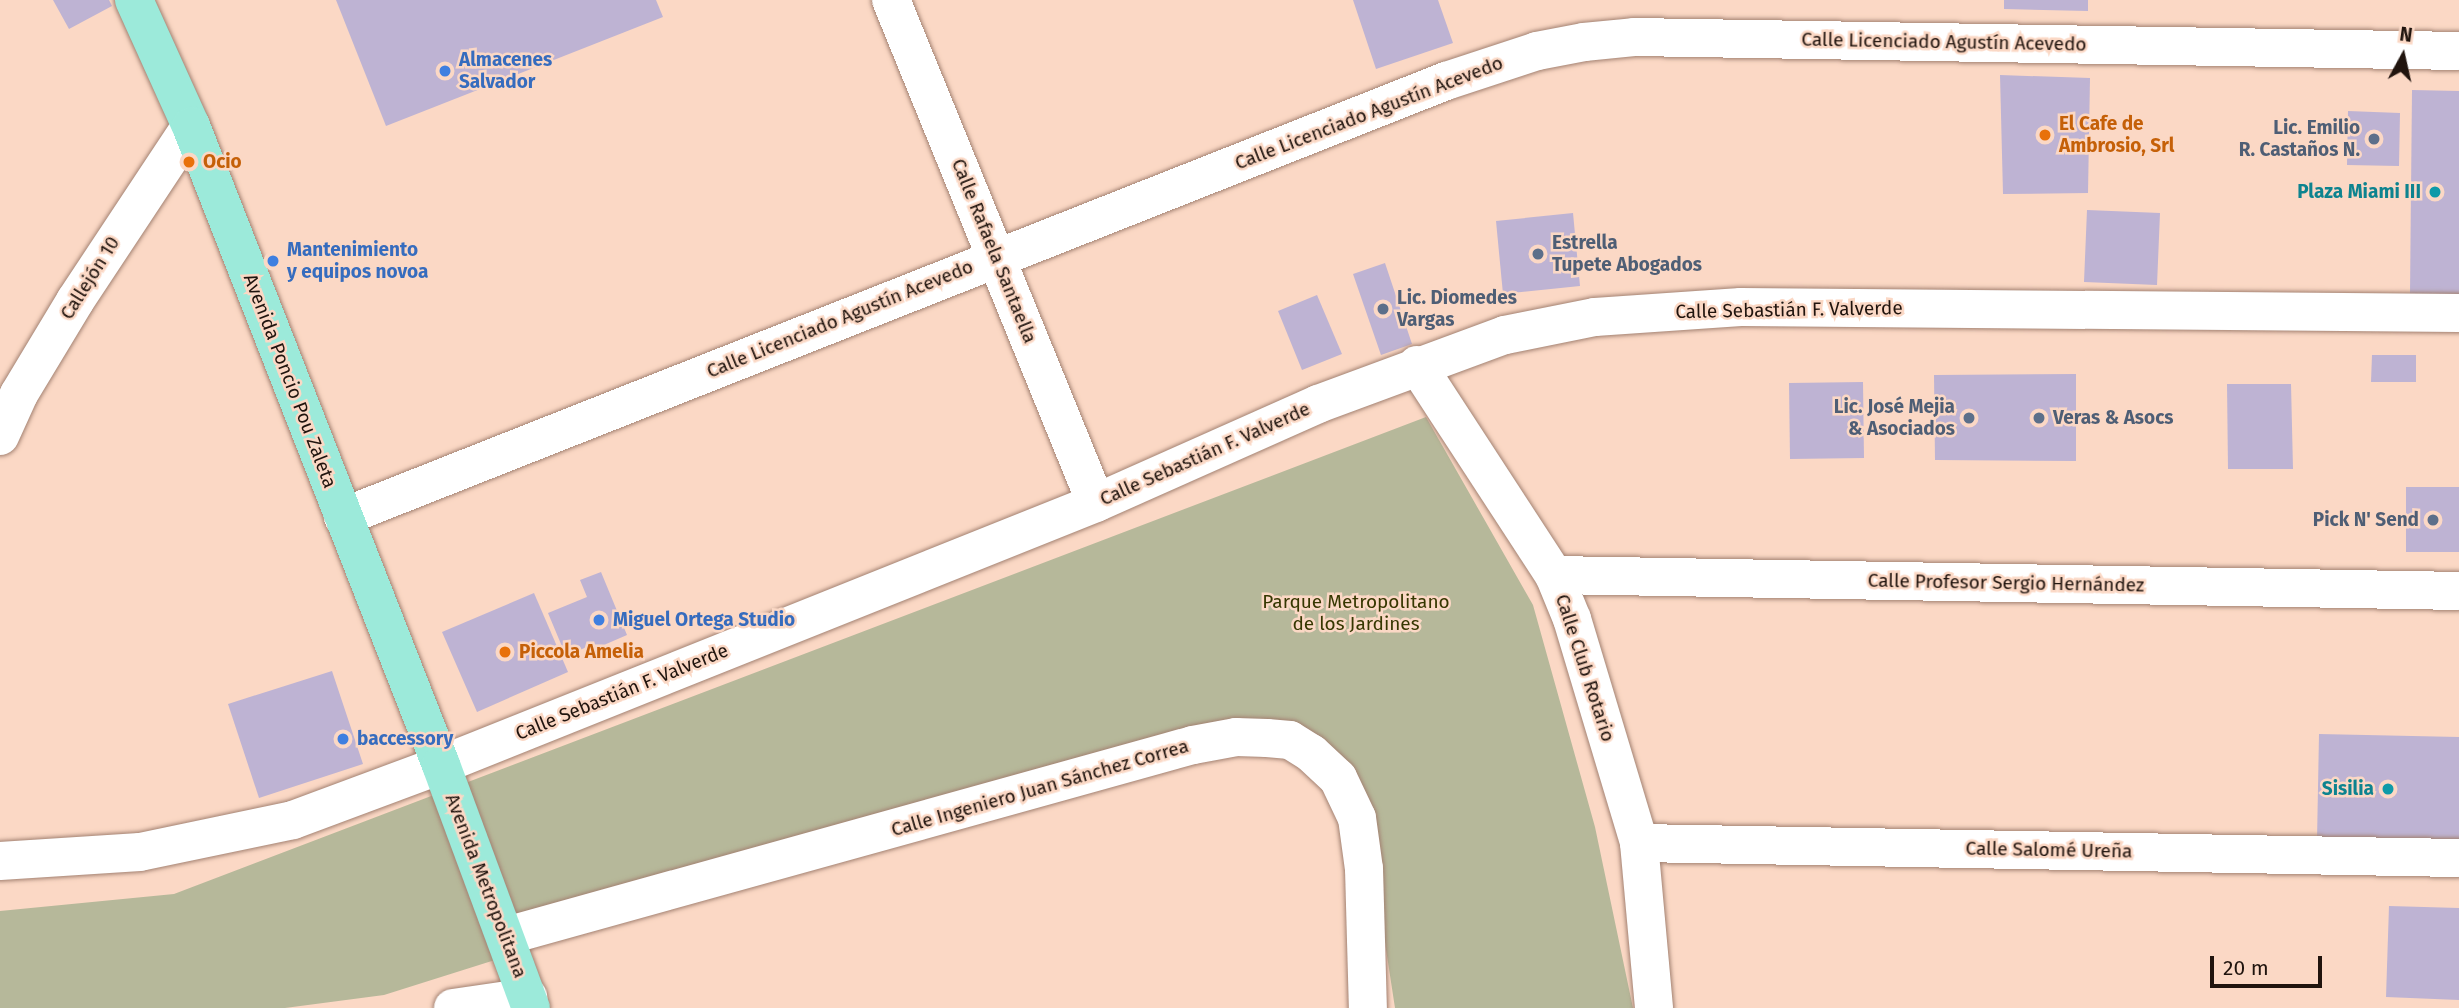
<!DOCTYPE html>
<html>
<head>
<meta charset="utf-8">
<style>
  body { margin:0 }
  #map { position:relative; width:2459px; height:1008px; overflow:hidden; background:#fbd8c5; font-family:"Fira Sans",sans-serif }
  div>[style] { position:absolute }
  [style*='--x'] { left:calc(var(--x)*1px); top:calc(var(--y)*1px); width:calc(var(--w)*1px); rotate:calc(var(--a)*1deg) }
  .green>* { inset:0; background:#b6b89a }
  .building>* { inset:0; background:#beb3d3 }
  .roads { filter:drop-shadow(0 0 2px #a38272) drop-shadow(0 0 2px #a38272) }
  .minor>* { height:38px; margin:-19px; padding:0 19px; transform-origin:19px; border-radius:19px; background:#fff }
  .major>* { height:38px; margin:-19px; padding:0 19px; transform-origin:19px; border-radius:19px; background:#9ceada }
  .dots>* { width:19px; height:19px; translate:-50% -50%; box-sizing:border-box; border:4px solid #fbd8c5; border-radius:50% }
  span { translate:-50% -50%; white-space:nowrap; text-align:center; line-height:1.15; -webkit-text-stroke:5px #fbd8c5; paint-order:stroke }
  .street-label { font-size:19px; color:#20140e }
  .shop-label { font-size:19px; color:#366cbe; font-weight:700 }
  .left { translate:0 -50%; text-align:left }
  .food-label { font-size:19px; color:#c56008; font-weight:700 }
  .service-label { font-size:19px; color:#4e5e75; font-weight:700 }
  .right { translate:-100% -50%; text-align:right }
  .culture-label { font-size:19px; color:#0d838f; font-weight:700 }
  .park-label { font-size:19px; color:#363701 }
  .north { position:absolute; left:2368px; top:21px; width:70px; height:70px; -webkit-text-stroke:5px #fbd8c5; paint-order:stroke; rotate:8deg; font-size:19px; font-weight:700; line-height:28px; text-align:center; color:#20140e }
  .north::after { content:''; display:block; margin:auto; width:24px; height:32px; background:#20140e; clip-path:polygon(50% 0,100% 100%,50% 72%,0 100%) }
  .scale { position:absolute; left:2210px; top:956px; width:112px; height:32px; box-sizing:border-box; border:4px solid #20140e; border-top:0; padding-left:9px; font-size:21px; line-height:24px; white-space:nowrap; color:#20140e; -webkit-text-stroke:5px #fbd8c5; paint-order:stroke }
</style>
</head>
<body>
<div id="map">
  <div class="green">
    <div style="clip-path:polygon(1426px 417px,1533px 605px,1595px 827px,1633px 1008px,1395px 1008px,1374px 871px,1337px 774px,1226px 729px,384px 995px,285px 1008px,0 1008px,0 911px,174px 894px)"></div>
  </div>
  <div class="building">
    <div style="clip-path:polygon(53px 0,109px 0,112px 6px,69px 29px)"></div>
    <div style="clip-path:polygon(336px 0,656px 0,663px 17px,386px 126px)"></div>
    <div style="clip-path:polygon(1353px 0,1438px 0,1453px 43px,1376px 69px)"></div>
    <div style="clip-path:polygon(2004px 0,2088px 0,2088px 11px,2004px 9px)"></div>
    <div style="clip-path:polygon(2000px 75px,2090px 78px,2088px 193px,2003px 194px)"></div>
    <div style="clip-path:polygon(2412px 90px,2459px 91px,2459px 298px,2410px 294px)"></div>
    <div style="clip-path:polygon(2348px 111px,2400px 113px,2399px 166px,2347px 165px)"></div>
    <div style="clip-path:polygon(2087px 210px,2160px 213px,2157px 285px,2084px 282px)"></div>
    <div style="clip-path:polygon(1573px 213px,1580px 286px,1503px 294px,1496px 221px)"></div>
    <div style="clip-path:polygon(1385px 263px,1412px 344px,1381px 355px,1353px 274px)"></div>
    <div style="clip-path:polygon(1317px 295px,1342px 354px,1302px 370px,1278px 311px)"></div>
    <div style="clip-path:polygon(2372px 355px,2416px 355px,2416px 382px,2371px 382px)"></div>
    <div style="clip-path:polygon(2076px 374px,2076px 461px,1935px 460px,1934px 375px)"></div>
    <div style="clip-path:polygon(1863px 382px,1864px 458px,1790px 459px,1789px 383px)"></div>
    <div style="clip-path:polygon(2227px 384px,2291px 384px,2293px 469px,2228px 469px)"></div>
    <div style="clip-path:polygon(2406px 487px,2459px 487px,2459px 552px,2406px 552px)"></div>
    <div style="clip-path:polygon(601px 572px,627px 635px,590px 651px,589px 646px,566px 656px,548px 613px,587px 597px,580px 580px)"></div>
    <div style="clip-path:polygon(534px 593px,568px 672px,477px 712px,442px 632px)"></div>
    <div style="clip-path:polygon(332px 671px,363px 764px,259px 798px,228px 704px)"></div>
    <div style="clip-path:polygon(2319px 734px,2459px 737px,2459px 844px,2317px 841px)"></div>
    <div style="clip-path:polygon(2389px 906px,2459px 908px,2459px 1000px,2386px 997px)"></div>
  </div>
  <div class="roads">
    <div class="minor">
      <div style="--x:891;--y:0;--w:543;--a:67.83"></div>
      <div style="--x:1417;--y:365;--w:251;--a:56.9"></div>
      <div style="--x:1554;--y:575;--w:48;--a:67.8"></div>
      <div style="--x:1572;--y:619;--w:234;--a:73.3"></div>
      <div style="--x:1639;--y:843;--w:166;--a:84.8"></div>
      <div style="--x:0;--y:436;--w:46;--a:-65.7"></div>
      <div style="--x:19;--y:394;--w:109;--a:-58.9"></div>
      <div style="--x:75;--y:301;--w:210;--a:-56.5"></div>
      <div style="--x:343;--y:517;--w:1186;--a:-21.57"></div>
      <div style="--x:1446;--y:81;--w:96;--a:-18.2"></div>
      <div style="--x:1537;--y:51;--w:48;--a:-10.8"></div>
      <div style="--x:1584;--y:42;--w:50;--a:-5.7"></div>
      <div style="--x:1634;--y:37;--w:825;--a:0.97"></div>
      <div style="--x:1554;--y:575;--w:905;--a:1.01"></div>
      <div style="--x:1639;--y:843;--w:820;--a:1.05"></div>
      <div style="--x:0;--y:861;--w:140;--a:-3.7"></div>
      <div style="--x:140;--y:852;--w:156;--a:-11.8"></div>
      <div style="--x:293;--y:820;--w:158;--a:-20.4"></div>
      <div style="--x:441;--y:765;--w:705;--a:-21.8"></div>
      <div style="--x:1096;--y:503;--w:243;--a:-24"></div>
      <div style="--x:1318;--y:404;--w:199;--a:-20.3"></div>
      <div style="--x:1505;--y:335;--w:92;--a:-11.3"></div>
      <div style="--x:1595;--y:317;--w:146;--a:-3.9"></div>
      <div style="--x:1741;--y:307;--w:718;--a:0.48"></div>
      <div style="--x:506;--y:936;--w:713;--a:-15.54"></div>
      <div style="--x:1193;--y:745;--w:44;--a:-10.5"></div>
      <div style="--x:1236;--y:737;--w:31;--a:2"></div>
      <div style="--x:1267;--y:738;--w:23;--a:5"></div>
      <div style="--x:1290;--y:740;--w:25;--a:32"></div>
      <div style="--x:1311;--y:753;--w:37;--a:43"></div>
      <div style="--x:1338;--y:778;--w:44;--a:64.6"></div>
      <div style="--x:1357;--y:818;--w:51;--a:82.2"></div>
      <div style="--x:1364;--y:869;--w:139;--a:88.4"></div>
      <div style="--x:453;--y:1008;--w:76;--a:-8.3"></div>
    </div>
    <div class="major">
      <div style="--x:134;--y:0;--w:138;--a:65.7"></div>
      <div style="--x:191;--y:126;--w:686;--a:68.63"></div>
      <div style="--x:441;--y:765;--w:259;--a:69.7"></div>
    </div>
  </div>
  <div class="dots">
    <div style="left:445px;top:71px;background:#3f7fe0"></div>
    <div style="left:2045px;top:135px;background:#e8710a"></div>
    <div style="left:2374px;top:139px;background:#5c6f8a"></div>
    <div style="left:189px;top:162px;background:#e8710a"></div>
    <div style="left:2435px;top:192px;background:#0f9aa8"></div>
    <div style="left:1538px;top:254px;background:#5c6f8a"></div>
    <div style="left:273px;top:261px;background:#3f7fe0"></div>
    <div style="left:1383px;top:309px;background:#5c6f8a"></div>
    <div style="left:1969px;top:418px;background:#5c6f8a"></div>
    <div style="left:2039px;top:418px;background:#5c6f8a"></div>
    <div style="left:2433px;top:520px;background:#5c6f8a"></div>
    <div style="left:599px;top:620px;background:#3f7fe0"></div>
    <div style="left:505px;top:652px;background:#e8710a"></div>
    <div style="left:343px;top:739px;background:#3f7fe0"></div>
    <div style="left:2388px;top:789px;background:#0f9aa8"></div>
  </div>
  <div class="street-label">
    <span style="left:1944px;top:42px;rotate:1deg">Calle Licenciado Agustín Acevedo</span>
    <span style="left:1369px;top:113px;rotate:-21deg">Calle Licenciado Agustín Acevedo</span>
    <span style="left:994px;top:251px;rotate:68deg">Calle Rafaela Santaella</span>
    <span style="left:90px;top:278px;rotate:-58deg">Callejón 10</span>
    <span style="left:1789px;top:310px;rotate:-1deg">Calle Sebastián F. Valverde</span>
    <span style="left:840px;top:319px;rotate:-22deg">Calle Licenciado Agustín Acevedo</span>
    <span style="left:290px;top:381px;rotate:69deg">Avenida Poncio Pou Zaleta</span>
    <span style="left:1205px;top:454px;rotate:-24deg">Calle Sebastián F. Valverde</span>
    <span style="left:2006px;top:583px;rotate:1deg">Calle Profesor Sergio Hernández</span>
    <span style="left:1585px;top:668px;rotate:72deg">Calle Club Rotario</span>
    <span style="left:622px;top:692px;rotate:-22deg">Calle Sebastián F. Valverde</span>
    <span style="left:1040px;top:788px;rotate:-16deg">Calle Ingeniero Juan Sánchez Correa</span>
    <span style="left:2049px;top:850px;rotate:1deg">Calle Salomé Ureña</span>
    <span style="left:486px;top:886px;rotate:69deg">Avenida Metropolitana</span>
  </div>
  <div class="shop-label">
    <span class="left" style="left:459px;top:71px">Almacenes<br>Salvador</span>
    <span class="left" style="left:287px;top:261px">Mantenimiento<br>y equipos novoa</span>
    <span class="left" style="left:613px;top:620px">Miguel Ortega Studio</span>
    <span class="left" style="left:357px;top:739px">baccessory</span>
  </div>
  <div class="food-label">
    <span class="left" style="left:2059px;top:135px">El Cafe de<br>Ambrosio, Srl</span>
    <span class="left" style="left:203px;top:162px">Ocio</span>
    <span class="left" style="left:519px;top:652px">Piccola Amelia</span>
  </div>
  <div class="service-label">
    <span class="right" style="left:2360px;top:139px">Lic. Emilio<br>R. Castaños N.</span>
    <span class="left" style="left:1552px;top:254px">Estrella<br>Tupete Abogados</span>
    <span class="left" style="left:1397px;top:309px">Lic. Diomedes<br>Vargas</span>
    <span class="right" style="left:1955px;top:418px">Lic. José Mejia<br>&amp; Asociados</span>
    <span class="left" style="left:2053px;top:418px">Veras &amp; Asocs</span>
    <span class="right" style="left:2419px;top:520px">Pick N' Send</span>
  </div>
  <div class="culture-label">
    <span class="right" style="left:2421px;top:192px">Plaza Miami III</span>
    <span class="right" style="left:2374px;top:789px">Sisilia</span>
  </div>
  <div class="park-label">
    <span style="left:1356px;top:613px">Parque Metropolitano<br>de los Jardines</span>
  </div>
  <div class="north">N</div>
  <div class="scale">20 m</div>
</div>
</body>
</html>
